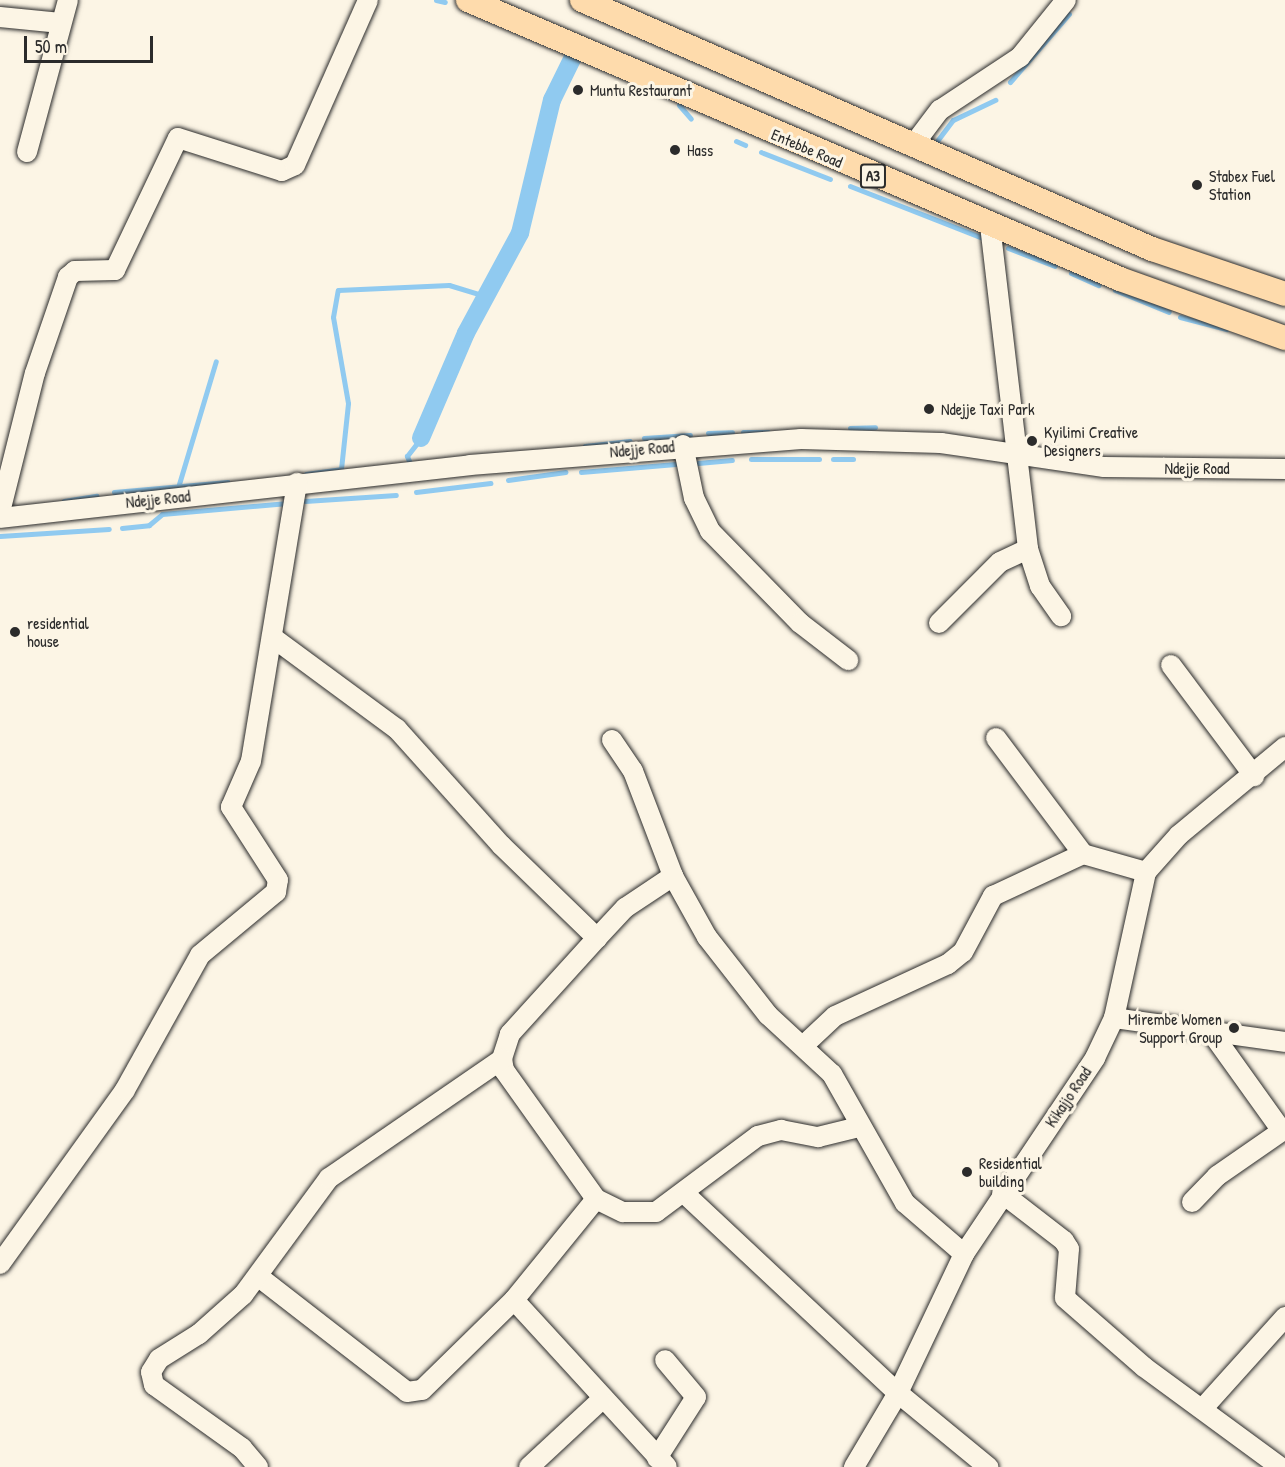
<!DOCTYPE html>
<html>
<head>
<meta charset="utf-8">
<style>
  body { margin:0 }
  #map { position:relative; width:1285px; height:1467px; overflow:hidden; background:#fcf5e5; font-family:"Patrick Hand",sans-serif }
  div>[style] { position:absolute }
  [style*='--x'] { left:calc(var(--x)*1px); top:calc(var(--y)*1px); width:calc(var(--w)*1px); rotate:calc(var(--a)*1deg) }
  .stream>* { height:5px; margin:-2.5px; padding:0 2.5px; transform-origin:2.5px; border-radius:2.5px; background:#90caf0 }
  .canal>* { height:18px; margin:-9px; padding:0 9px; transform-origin:9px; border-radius:9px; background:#90caf0 }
  .roads { filter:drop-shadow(0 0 2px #2b2b2b) drop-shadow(0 0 2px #2b2b2b) }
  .minor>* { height:20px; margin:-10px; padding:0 10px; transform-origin:10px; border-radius:10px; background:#fcf5e5 }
  .major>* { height:24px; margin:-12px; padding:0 12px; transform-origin:12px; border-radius:12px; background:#fedbac }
  .dots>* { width:16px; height:16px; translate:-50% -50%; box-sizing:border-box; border:3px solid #fcf5e5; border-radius:50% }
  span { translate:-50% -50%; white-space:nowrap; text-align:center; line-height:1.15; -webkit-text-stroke:6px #fcf5e5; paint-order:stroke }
  .shield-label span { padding:2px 4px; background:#fcf5e5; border:2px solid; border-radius:4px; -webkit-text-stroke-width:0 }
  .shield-label { font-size:15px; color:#2b2b2b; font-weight:700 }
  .poi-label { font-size:16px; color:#2b2b2b }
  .left { translate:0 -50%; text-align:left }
  .right { translate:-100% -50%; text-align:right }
  .street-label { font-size:16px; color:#2b2b2b }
  .scale { position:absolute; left:24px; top:36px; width:129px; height:27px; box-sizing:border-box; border:3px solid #2b2b2b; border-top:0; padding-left:8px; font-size:18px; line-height:21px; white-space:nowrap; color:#2b2b2b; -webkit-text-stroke:4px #fcf5e5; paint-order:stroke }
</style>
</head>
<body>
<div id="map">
  <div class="stream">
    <div style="--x:436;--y:0;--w:9;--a:13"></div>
    <div style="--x:1010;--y:82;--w:90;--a:-49.1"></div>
    <div style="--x:679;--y:105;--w:18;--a:49"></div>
    <div style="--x:736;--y:141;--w:10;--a:24"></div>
    <div style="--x:937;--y:141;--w:26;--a:-53"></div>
    <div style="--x:953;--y:120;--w:47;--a:-25.5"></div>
    <div style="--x:761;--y:152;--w:74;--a:21.4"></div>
    <div style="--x:850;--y:186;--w:145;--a:21.4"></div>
    <div style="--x:1008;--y:248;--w:50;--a:21"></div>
    <div style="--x:1071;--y:273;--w:30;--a:24"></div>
    <div style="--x:1115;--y:290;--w:58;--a:22.2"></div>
    <div style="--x:1180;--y:317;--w:48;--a:14.6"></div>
    <div style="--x:850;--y:428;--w:25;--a:-2"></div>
    <div style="--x:743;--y:432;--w:25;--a:0"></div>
    <div style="--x:708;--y:433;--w:24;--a:-2"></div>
    <div style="--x:644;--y:438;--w:46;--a:-3.7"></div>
    <div style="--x:585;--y:446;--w:45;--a:-6.3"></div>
    <div style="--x:751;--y:459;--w:68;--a:0"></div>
    <div style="--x:833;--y:459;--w:20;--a:0"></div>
    <div style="--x:698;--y:463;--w:34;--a:-5"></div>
    <div style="--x:411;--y:466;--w:11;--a:-112"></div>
    <div style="--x:407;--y:456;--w:23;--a:-52"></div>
    <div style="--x:581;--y:472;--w:95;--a:-4.8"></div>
    <div style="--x:306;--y:474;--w:35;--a:-8"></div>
    <div style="--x:341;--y:469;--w:66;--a:-83.9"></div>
    <div style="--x:348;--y:403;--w:87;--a:-99.9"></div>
    <div style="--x:333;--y:317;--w:27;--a:-80"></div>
    <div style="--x:338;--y:290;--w:111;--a:-2.6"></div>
    <div style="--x:449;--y:285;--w:39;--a:17"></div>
    <div style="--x:508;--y:480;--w:58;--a:-8"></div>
    <div style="--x:179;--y:484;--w:128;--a:-73.3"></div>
    <div style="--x:114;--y:492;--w:114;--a:-5"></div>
    <div style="--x:416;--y:492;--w:75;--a:-6.9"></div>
    <div style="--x:64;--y:501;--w:33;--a:-9"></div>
    <div style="--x:305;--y:501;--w:91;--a:-3.8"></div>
    <div style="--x:122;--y:528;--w:27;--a:-6"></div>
    <div style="--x:149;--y:525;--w:17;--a:-40"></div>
    <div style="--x:162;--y:514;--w:126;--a:-5"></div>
    <div style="--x:0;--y:536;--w:109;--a:-3.7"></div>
  </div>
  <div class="canal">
    <div style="--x:421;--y:438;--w:114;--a:-66.8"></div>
    <div style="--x:466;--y:333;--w:114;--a:-61.6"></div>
    <div style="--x:520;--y:233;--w:137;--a:-76.5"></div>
    <div style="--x:552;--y:100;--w:50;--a:-63.9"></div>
  </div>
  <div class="roads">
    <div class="minor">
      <div style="--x:0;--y:17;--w:61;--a:5.6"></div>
      <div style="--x:922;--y:145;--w:7;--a:-135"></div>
      <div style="--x:917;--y:140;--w:38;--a:-53"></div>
      <div style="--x:940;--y:110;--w:96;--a:-33.5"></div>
      <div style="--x:1020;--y:57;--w:73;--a:-51.1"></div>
      <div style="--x:27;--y:152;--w:157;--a:-74.9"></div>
      <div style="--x:990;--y:225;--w:326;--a:83.3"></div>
      <div style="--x:1028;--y:549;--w:39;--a:72"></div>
      <div style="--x:1040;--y:586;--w:37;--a:55"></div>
      <div style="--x:683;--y:445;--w:54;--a:78.3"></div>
      <div style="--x:694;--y:498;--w:37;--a:64"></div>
      <div style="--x:710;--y:531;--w:129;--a:45.6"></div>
      <div style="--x:800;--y:623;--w:61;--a:37.6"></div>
      <div style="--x:0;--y:512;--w:143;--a:-75.9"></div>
      <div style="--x:35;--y:373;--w:102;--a:-71"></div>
      <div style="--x:68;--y:277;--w:9;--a:-41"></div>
      <div style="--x:75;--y:271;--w:40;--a:-1.4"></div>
      <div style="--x:115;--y:270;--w:146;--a:-64.5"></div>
      <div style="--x:178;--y:138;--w:109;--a:17.6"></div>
      <div style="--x:282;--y:171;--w:14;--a:-25"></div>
      <div style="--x:295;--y:165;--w:180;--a:-66.1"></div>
      <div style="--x:0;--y:518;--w:473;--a:-6.4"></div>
      <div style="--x:470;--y:465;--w:332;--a:-4.5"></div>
      <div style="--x:801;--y:439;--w:140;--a:1.6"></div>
      <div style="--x:941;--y:443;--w:165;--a:8.4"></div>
      <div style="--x:1104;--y:467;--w:181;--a:0.6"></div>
      <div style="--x:939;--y:623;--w:86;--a:-45"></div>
      <div style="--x:1000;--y:562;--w:31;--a:-25"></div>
      <div style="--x:272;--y:637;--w:155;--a:36.4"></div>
      <div style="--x:397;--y:729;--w:156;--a:48.1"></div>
      <div style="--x:501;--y:845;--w:134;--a:44.1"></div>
      <div style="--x:597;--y:938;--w:130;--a:132.2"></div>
      <div style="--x:510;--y:1034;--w:26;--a:108"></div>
      <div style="--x:502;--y:1059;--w:11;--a:80"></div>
      <div style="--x:504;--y:1070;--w:158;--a:54.5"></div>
      <div style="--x:596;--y:1199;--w:30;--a:26"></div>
      <div style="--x:623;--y:1212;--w:33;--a:0"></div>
      <div style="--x:656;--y:1212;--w:127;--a:-36.7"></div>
      <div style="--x:758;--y:1136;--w:24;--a:-15"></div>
      <div style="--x:781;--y:1130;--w:38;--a:11"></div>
      <div style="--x:818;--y:1137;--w:42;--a:-13.7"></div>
      <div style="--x:1171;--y:665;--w:139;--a:53.2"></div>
      <div style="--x:996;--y:738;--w:145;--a:53.1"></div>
      <div style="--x:612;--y:740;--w:37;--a:56"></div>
      <div style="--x:633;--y:771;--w:112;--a:69.1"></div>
      <div style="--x:673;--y:876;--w:70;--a:60.9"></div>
      <div style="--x:707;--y:937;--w:99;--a:52"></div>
      <div style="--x:768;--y:1015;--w:87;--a:42.7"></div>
      <div style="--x:832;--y:1074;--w:148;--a:60.5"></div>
      <div style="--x:905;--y:1203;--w:78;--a:40.8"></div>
      <div style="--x:597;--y:938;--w:41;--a:-47"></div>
      <div style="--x:625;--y:908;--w:58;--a:-33.7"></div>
      <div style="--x:1114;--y:1018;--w:173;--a:8"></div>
      <div style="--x:804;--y:1045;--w:42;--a:-43.1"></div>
      <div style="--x:835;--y:1016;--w:124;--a:-24.7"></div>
      <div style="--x:948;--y:964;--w:19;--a:-39"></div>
      <div style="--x:963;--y:952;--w:64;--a:-61.8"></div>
      <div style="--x:993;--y:896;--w:99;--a:-25"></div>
      <div style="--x:1083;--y:854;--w:66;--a:15.9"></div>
      <div style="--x:684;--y:1193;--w:293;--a:43.1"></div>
      <div style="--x:898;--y:1393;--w:117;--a:39.4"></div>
      <div style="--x:1002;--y:1193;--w:78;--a:37.7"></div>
      <div style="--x:1064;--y:1241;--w:9;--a:58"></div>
      <div style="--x:1069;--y:1249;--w:49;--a:94.7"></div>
      <div style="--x:1065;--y:1298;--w:105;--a:41.1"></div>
      <div style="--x:1144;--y:1367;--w:169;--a:36.3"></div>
      <div style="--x:596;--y:1199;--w:130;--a:129.1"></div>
      <div style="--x:514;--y:1300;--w:226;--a:47.5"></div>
      <div style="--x:1192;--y:1202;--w:36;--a:-46"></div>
      <div style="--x:1217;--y:1176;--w:79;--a:-34.7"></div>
      <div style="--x:1282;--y:1131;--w:117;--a:-125.6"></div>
      <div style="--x:0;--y:1264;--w:214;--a:-54.3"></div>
      <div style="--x:125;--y:1090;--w:154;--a:-60.9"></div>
      <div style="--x:200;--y:955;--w:99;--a:-39.7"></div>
      <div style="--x:276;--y:892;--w:12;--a:-81"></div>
      <div style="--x:278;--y:880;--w:87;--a:-122.8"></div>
      <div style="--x:231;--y:807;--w:50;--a:-66.5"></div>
      <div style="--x:251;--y:761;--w:282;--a:-80.6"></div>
      <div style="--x:259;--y:1277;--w:187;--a:37.8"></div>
      <div style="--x:407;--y:1392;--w:15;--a:-8"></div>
      <div style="--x:422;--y:1390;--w:129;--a:-44.4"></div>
      <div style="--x:1204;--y:1407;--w:121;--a:-48"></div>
      <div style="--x:657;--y:1458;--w:72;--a:-57.4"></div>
      <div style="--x:696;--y:1397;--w:48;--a:-130"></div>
      <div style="--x:258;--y:1467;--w:25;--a:-130"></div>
      <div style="--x:242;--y:1448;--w:108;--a:-144.4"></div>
      <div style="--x:154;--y:1385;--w:13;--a:-103"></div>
      <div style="--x:151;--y:1372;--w:15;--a:-58"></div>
      <div style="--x:159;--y:1359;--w:47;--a:-32"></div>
      <div style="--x:199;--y:1334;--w:59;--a:-41.6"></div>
      <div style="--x:243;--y:1295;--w:145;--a:-53.7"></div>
      <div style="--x:329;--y:1178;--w:210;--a:-34.5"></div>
      <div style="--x:529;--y:1467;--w:98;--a:-42.9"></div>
      <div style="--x:854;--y:1467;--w:86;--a:-59.3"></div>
      <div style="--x:898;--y:1393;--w:154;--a:-64.6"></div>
      <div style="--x:964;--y:1254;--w:236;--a:-56.2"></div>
      <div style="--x:1095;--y:1058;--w:44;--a:-64.6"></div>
      <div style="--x:1114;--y:1018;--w:149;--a:-77.6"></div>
      <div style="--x:1146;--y:872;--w:50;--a:-48.3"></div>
      <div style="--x:1179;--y:835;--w:138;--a:-39.7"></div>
    </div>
    <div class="major">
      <div style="--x:468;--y:0;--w:709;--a:23.17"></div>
      <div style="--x:1120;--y:279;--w:175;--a:19.7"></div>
      <div style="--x:582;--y:0;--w:622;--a:23.6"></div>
      <div style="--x:1152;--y:249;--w:140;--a:18.7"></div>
    </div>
  </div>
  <div class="dots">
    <div style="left:578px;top:90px;background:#2b2b2b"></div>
    <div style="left:675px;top:150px;background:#2b2b2b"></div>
    <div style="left:1197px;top:185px;background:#2b2b2b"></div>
    <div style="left:929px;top:409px;background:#2b2b2b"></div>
    <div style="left:1032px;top:441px;background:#2b2b2b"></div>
    <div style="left:15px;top:632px;background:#2b2b2b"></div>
    <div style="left:1234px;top:1028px;background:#2b2b2b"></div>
    <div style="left:967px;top:1172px;background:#2b2b2b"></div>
  </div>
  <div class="shield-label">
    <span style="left:873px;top:176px">A3</span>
  </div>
  <div class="poi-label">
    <span class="left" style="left:590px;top:90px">Muntu Restaurant</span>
    <span class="left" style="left:687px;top:150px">Hass</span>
    <span class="left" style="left:1209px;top:185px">Stabex Fuel<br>Station</span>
    <span class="left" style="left:941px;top:409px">Ndejje Taxi Park</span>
    <span class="left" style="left:1044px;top:441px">Kyilimi Creative<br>Designers</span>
    <span class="left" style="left:27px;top:632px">residential<br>house</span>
    <span class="right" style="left:1222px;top:1028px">Mirembe Women<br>Support Group</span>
    <span class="left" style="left:979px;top:1172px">Residential<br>building</span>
  </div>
  <div class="street-label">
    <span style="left:807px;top:148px;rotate:23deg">Entebbe Road</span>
    <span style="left:642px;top:449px;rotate:-5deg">Ndejje Road</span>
    <span style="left:1197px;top:468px">Ndejje Road</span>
    <span style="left:158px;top:499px;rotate:-6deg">Ndejje Road</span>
    <span style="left:1068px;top:1097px;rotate:-56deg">Kikajjo Road</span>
  </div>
  <div class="scale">50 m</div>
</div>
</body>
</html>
